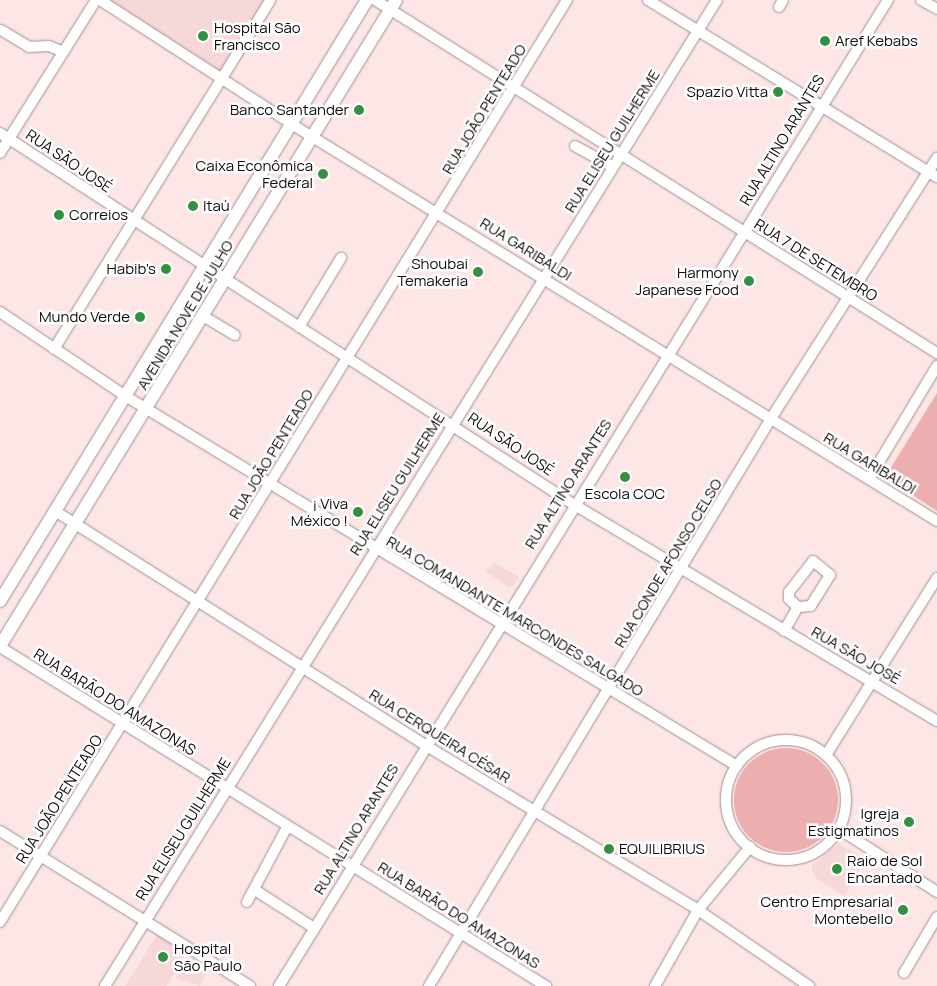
<!DOCTYPE html>
<html>
<head>
<meta charset="utf-8">
<style>
  body { margin:0 }
  #map { position:relative; width:937px; height:986px; overflow:hidden; background:#fce7e6; font-family:Manrope,sans-serif }
  div>[style] { position:absolute }
  [style*='--x'] { left:calc(var(--x)*1px); top:calc(var(--y)*1px); width:calc(var(--w)*1px); rotate:calc(var(--a)*1deg) }
  .built>* { inset:0; background:#f5d8d7 }
  .green>* { inset:0; background:#edaeaf }
  .round { border-radius:50% }
  .roads { filter:drop-shadow(0 0 1px #a38f8f) drop-shadow(0 0 1px #a38f8f) }
  .minor>* { height:10px; margin:-5px; padding:0 5px; transform-origin:5px; border-radius:5px; background:#fff }
  .minor>.ring { margin:-5px; padding:0; box-sizing:content-box; background:none; border:10px solid #fff; border-radius:50% }
  .major>* { height:12px; margin:-6px; padding:0 6px; transform-origin:6px; border-radius:6px; background:#fff }
  .dots>* { width:14px; height:14px; translate:-50% -50%; box-sizing:border-box; border:2px solid #fff; border-radius:50% }
  span { translate:-50% -50%; white-space:nowrap; text-align:center; line-height:1.15; -webkit-text-stroke:5px #fff; paint-order:stroke }
  .poi-label { font-size:15px; color:#100909 }
  .left { translate:0 -50%; text-align:left }
  .right { translate:-100% -50%; text-align:right }
  .street-label { font-size:15px; color:#100909 }
</style>
</head>
<body>
<div id="map">
  <div class="built">
    <div style="clip-path:polygon(107px 0,264px 0,221px 71px)"></div>
    <div style="clip-path:polygon(494px 563px,519px 577px,514px 585px,509px 587px,485px 571px)"></div>
    <div style="clip-path:polygon(839px 844px,866px 859px,844px 896px,816px 878px,811px 866px)"></div>
    <div style="clip-path:polygon(158px 933px,188px 950px,167px 986px,125px 986px)"></div>
    <div style="clip-path:polygon(185px 960px,207px 972px,200px 986px,176px 978px)"></div>
  </div>
  <div class="green">
    <div style="clip-path:polygon(937px 393px,937px 511px,885px 477px)"></div>
    <div class="round" style="left:734px;top:748px;width:104px;height:104px"></div>
  </div>
  <div class="roads">
    <div class="minor">
      <div style="--x:100;--y:0;--w:230;--a:32.9"></div>
      <div style="--x:293;--y:125;--w:756;--a:31.59"></div>
      <div style="--x:375;--y:0;--w:664;--a:32.13"></div>
      <div style="--x:648;--y:0;--w:339;--a:31.5"></div>
      <div style="--x:921;--y:0;--w:18;--a:29"></div>
      <div style="--x:779;--y:7;--w:8;--a:-60"></div>
      <div style="--x:1;--y:30;--w:33;--a:31"></div>
      <div style="--x:29;--y:47;--w:20;--a:-3"></div>
      <div style="--x:49;--y:46;--w:15;--a:23"></div>
      <div style="--x:0;--y:133;--w:683;--a:32.92"></div>
      <div style="--x:573;--y:504;--w:424;--a:30.8"></div>
      <div style="--x:575;--y:146;--w:43;--a:28.9"></div>
      <div style="--x:0;--y:153;--w:181;--a:-57.9"></div>
      <div style="--x:0;--y:312;--w:153;--a:33.8"></div>
      <div style="--x:127;--y:397;--w:713;--a:31.17"></div>
      <div style="--x:203;--y:316;--w:37;--a:31"></div>
      <div style="--x:299;--y:327;--w:81;--a:-58.7"></div>
      <div style="--x:54;--y:349;--w:410;--a:-58.2"></div>
      <div style="--x:869;--y:479;--w:132;--a:-59"></div>
      <div style="--x:55;--y:511;--w:438;--a:32.3"></div>
      <div style="--x:425;--y:745;--w:319;--a:31.1"></div>
      <div style="--x:698;--y:910;--w:135;--a:34.4"></div>
      <div style="--x:813;--y:561;--w:22;--a:39"></div>
      <div style="--x:830;--y:575;--w:36;--a:122"></div>
      <div style="--x:811;--y:606;--w:13;--a:176"></div>
      <div style="--x:798;--y:607;--w:12;--a:-138"></div>
      <div style="--x:789;--y:599;--w:7;--a:-90"></div>
      <div style="--x:789;--y:592;--w:39;--a:-52"></div>
      <div style="--x:784;--y:631;--w:28;--a:-60"></div>
      <div style="--x:0;--y:647;--w:643;--a:31.84"></div>
      <div class="ring" style="left:726px;top:740px;width:110px;height:110px"></div>
      <div style="--x:826;--y:755;--w:209;--a:-57.9"></div>
      <div style="--x:839;--y:829;--w:117;--a:32.7"></div>
      <div style="--x:0;--y:831;--w:294;--a:31.8"></div>
      <div style="--x:255;--y:890;--w:70;--a:32.8"></div>
      <div style="--x:247;--y:902;--w:85;--a:-61.9"></div>
      <div style="--x:0;--y:922;--w:1082;--a:-58.41"></div>
      <div style="--x:904;--y:973;--w:65;--a:-59.5"></div>
      <div style="--x:105;--y:986;--w:1160;--a:-58.17"></div>
      <div style="--x:279;--y:986;--w:1159;--a:-58.3"></div>
      <div style="--x:429;--y:986;--w:661;--a:-58.93"></div>
      <div style="--x:770;--y:420;--w:311;--a:-57.5"></div>
      <div style="--x:655;--y:986;--w:87;--a:-60.5"></div>
      <div style="--x:698;--y:910;--w:82;--a:-50.5"></div>
    </div>
    <div class="major">
      <div style="--x:0;--y:601;--w:704;--a:-58.59"></div>
      <div style="--x:0;--y:646;--w:758;--a:-58.49"></div>
    </div>
  </div>
  <div class="dots">
    <div style="left:203px;top:36px;background:#349041"></div>
    <div style="left:825px;top:41px;background:#349041"></div>
    <div style="left:778px;top:92px;background:#349041"></div>
    <div style="left:359px;top:110px;background:#349041"></div>
    <div style="left:323px;top:174px;background:#349041"></div>
    <div style="left:193px;top:206px;background:#349041"></div>
    <div style="left:59px;top:215px;background:#349041"></div>
    <div style="left:166px;top:269px;background:#349041"></div>
    <div style="left:478px;top:272px;background:#349041"></div>
    <div style="left:749px;top:281px;background:#349041"></div>
    <div style="left:140px;top:317px;background:#349041"></div>
    <div style="left:625px;top:477px;background:#349041"></div>
    <div style="left:358px;top:512px;background:#349041"></div>
    <div style="left:909px;top:822px;background:#349041"></div>
    <div style="left:609px;top:849px;background:#349041"></div>
    <div style="left:837px;top:869px;background:#349041"></div>
    <div style="left:903px;top:910px;background:#349041"></div>
    <div style="left:163px;top:957px;background:#349041"></div>
  </div>
  <div class="poi-label">
    <span class="left" style="left:214px;top:36px">Hospital São<br>Francisco</span>
    <span class="left" style="left:835px;top:41px">Aref Kebabs</span>
    <span class="right" style="left:768px;top:92px">Spazio Vitta</span>
    <span class="right" style="left:349px;top:110px">Banco Santander</span>
    <span class="right" style="left:313px;top:174px">Caixa Econômica<br>Federal</span>
    <span class="left" style="left:203px;top:206px">Itaú</span>
    <span class="left" style="left:69px;top:215px">Correios</span>
    <span class="right" style="left:468px;top:272px">Shoubai<br>Temakeria</span>
    <span class="right" style="left:156px;top:269px">Habib's</span>
    <span class="right" style="left:739px;top:281px">Harmony<br>Japanese Food</span>
    <span class="right" style="left:130px;top:317px">Mundo Verde</span>
    <span style="left:625px;top:494px">Escola COC</span>
    <span class="right" style="left:348px;top:512px">¡ Viva<br>México !</span>
    <span class="right" style="left:899px;top:822px">Igreja<br>Estigmatinos</span>
    <span class="left" style="left:619px;top:849px">EQUILIBRIUS</span>
    <span class="left" style="left:847px;top:869px">Raio de Sol<br>Encantado</span>
    <span class="right" style="left:893px;top:910px">Centro Empresarial<br>Montebello</span>
    <span class="left" style="left:174px;top:957px">Hospital<br>São Paulo</span>
  </div>
  <div class="street-label">
    <span style="left:484px;top:109px;rotate:-59deg">RUA JOÃO PENTEADO</span>
    <span style="left:782px;top:140px;rotate:-59deg">RUA ALTINO ARANTES</span>
    <span style="left:612px;top:141px;rotate:-58deg">RUA ELISEU GUILHERME</span>
    <span style="left:69px;top:161px;rotate:34deg">RUA SÃO JOSÉ</span>
    <span style="left:526px;top:249px;rotate:32deg">RUA GARIBALDI</span>
    <span style="left:816px;top:260px;rotate:32deg">RUA 7 DE SETEMBRO</span>
    <span style="left:185px;top:315px;rotate:-59deg">AVENIDA NOVE DE JULHO</span>
    <span style="left:511px;top:444px;rotate:34deg">RUA SÃO JOSÉ</span>
    <span style="left:271px;top:454px;rotate:-59deg">RUA JOÃO PENTEADO</span>
    <span style="left:870px;top:463px;rotate:31deg">RUA GARIBALDI</span>
    <span style="left:397px;top:484px;rotate:-58deg">RUA ELISEU GUILHERME</span>
    <span style="left:568px;top:484px;rotate:-58deg">RUA ALTINO ARANTES</span>
    <span style="left:668px;top:563px;rotate:-59deg">RUA CONDE AFONSO CELSO</span>
    <span style="left:515px;top:616px;rotate:31deg">RUA COMANDANTE MARCONDES SALGADO</span>
    <span style="left:856px;top:655px;rotate:30deg">RUA SÃO JOSÉ</span>
    <span style="left:115px;top:702px;rotate:32deg">RUA BARÃO DO AMAZONAS</span>
    <span style="left:440px;top:736px;rotate:32deg">RUA CERQUEIRA CÉSAR</span>
    <span style="left:59px;top:799px;rotate:-58deg">RUA JOÃO PENTEADO</span>
    <span style="left:183px;top:829px;rotate:-58deg">RUA ELISEU GUILHERME</span>
    <span style="left:356px;top:829px;rotate:-59deg">RUA ALTINO ARANTES</span>
    <span style="left:459px;top:915px;rotate:32deg">RUA BARÃO DO AMAZONAS</span>
  </div>
</div>
</body>
</html>
